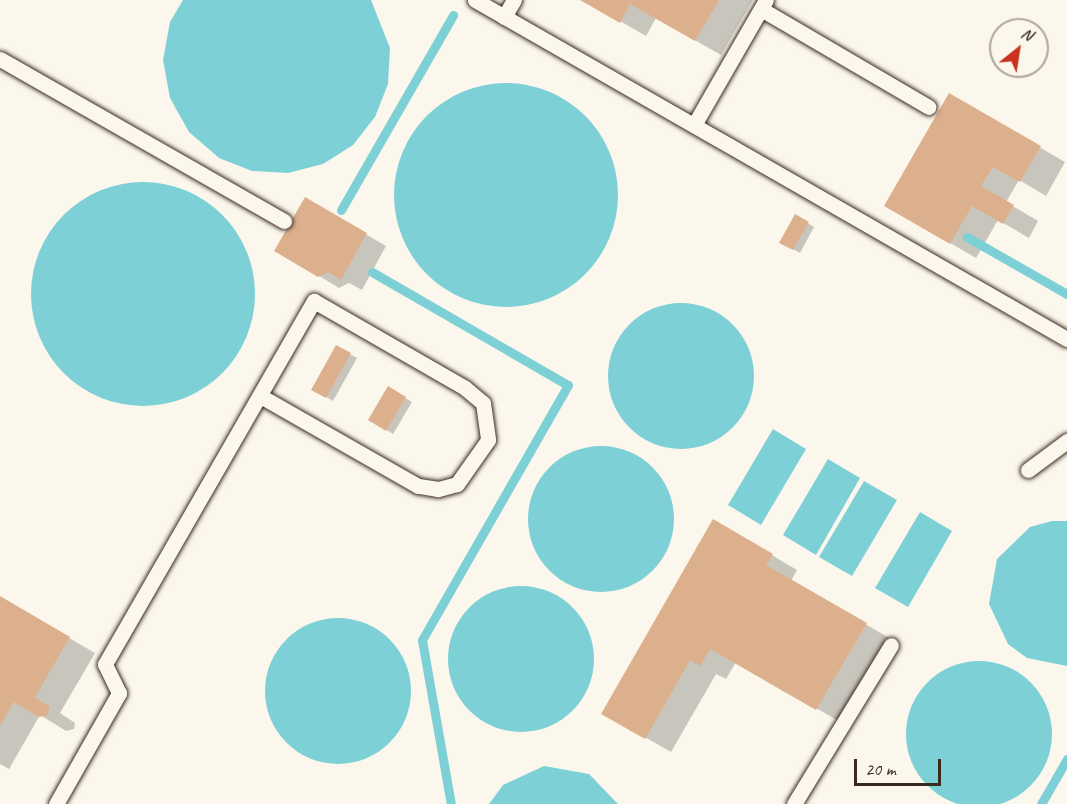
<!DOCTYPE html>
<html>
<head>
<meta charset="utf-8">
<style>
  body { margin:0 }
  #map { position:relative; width:1067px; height:804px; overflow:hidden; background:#fbf7ec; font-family:Caveat,sans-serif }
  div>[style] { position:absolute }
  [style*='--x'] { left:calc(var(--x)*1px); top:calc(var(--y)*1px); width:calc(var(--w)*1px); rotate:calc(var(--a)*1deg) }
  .water>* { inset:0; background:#7ed0d7 }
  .round { border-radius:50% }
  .shadow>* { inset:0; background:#0003 }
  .stream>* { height:9px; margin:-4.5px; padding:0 4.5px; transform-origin:4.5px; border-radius:4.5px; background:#7ed0d7 }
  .building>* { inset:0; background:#dcb08d }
  .roads { filter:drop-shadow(0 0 2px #3b2a1e) drop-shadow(0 0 2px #3b2a1e) }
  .service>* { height:15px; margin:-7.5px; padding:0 7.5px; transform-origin:7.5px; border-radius:7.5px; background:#fbf7ec }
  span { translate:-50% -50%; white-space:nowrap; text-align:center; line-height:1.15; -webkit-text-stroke:6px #fbf7ec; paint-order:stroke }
  .north { position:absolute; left:989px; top:18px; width:60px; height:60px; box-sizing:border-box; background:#fbf7ec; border:2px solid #aea59a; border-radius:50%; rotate:30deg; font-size:16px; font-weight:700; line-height:24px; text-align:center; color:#3b2a1e }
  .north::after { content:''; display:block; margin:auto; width:21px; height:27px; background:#c8321e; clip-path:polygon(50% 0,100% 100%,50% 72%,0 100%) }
  .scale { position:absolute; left:854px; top:759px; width:87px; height:27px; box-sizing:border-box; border:3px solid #3b2a1e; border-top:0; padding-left:8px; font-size:18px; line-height:21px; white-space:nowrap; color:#3b2a1e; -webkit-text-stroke:4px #fbf7ec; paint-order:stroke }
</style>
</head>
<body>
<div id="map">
  <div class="water">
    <div style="clip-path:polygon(183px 0,371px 0,390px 48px,388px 84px,375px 117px,353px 145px,323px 164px,288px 173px,252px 171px,219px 158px,189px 132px,170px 98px,163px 60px,170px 22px)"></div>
    <div class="round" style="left:394px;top:83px;width:224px;height:224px"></div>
    <div class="round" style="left:31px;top:182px;width:224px;height:224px"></div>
    <div class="round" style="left:608px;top:303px;width:146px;height:146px"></div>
    <div style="clip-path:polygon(773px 429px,806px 449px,761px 525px,728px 505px)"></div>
    <div class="round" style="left:528px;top:446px;width:146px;height:146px"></div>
    <div style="clip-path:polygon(828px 459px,860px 478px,816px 555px,783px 535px)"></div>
    <div style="clip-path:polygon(864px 481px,897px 500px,852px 576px,819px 557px)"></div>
    <div style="clip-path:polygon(920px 512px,952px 531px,908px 607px,875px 588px)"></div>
    <div style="clip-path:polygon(1052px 521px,1067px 521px,1067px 666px,1027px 658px,1008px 644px,989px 604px,997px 559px,1030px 527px)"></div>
    <div class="round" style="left:448px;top:586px;width:146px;height:146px"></div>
    <div class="round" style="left:265px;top:618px;width:146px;height:146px"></div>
    <div class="round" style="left:906px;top:661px;width:146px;height:146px"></div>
    <div style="clip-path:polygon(544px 766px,589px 774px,618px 804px,489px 804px,503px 785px)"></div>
  </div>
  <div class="shadow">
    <div style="clip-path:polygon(584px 0,753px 0,721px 55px,656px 18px,646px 36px)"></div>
    <div style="clip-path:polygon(949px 95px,1065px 162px,1046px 196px,1019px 180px,1006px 202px,1038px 221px,1029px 238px,998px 220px,976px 258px,886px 206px)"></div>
    <div style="clip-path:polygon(306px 199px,386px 246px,362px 290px,349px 283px,339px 288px,276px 250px)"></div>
    <div style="clip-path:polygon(796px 216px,814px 227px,800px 253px,781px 242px)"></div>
    <div style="clip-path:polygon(337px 347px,357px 358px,333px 401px,313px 389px)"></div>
    <div style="clip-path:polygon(388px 388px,412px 402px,393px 434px,370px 420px)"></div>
    <div style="clip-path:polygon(714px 521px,797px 570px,791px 581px,891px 639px,842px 723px,736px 662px,726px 679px,716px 674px,671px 752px,603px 713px)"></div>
    <div style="clip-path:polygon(0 598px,95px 653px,60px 713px,75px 723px,74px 729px,66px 731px,40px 715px,9px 769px,0 764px)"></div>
  </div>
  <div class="stream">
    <div style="--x:341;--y:210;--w:225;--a:-60.1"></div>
    <div style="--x:967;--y:237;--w:115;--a:29.7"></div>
    <div style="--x:372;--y:272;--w:226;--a:30"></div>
    <div style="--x:568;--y:385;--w:294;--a:119.8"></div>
    <div style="--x:422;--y:640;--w:167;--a:80"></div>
    <div style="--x:1041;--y:804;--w:52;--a:-60"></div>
  </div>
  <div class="building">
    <div style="clip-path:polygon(580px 0,719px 0,695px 41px,630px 4px,620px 23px)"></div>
    <div style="clip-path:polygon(949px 93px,1041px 146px,1020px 182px,993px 167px,981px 186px,1014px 205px,1003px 224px,972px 206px,950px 244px,884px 206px)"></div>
    <div style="clip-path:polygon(305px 197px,367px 233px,341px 280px,328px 272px,318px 277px,274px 251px)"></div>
    <div style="clip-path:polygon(795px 214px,809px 222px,793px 250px,779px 243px)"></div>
    <div style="clip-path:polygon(336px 345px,351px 353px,326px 398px,311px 390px)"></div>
    <div style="clip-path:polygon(388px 386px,406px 397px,386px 431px,368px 420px)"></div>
    <div style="clip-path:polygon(713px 519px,773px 554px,766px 565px,867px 623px,816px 710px,710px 649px,700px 666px,690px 660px,645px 739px,601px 714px)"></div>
    <div style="clip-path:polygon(0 596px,70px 637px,35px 697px,50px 707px,48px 715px,39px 717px,14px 702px,0 726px)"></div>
  </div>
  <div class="roads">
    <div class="service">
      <div style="--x:475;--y:0;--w:682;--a:29.8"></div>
      <div style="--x:761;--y:9;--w:194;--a:30.3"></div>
      <div style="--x:504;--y:17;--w:20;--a:-60"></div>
      <div style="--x:0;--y:59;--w:327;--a:29.7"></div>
      <div style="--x:694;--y:125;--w:144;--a:-60.1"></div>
      <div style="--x:1028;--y:470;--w:49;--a:-36.6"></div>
      <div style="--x:56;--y:804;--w:128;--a:-60.4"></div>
      <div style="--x:119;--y:693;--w:32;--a:-116"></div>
      <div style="--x:105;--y:664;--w:419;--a:-60.1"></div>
      <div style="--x:314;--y:301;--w:174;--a:29.9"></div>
      <div style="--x:465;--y:388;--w:23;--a:40"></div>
      <div style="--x:483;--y:403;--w:37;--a:82"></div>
      <div style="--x:488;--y:440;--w:54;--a:125.2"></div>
      <div style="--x:457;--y:484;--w:20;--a:165"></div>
      <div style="--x:438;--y:489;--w:20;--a:-171"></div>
      <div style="--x:418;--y:486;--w:182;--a:-150.3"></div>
      <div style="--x:794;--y:804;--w:186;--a:-58.6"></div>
    </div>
  </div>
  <div class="north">N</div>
  <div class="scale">20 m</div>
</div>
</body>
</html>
